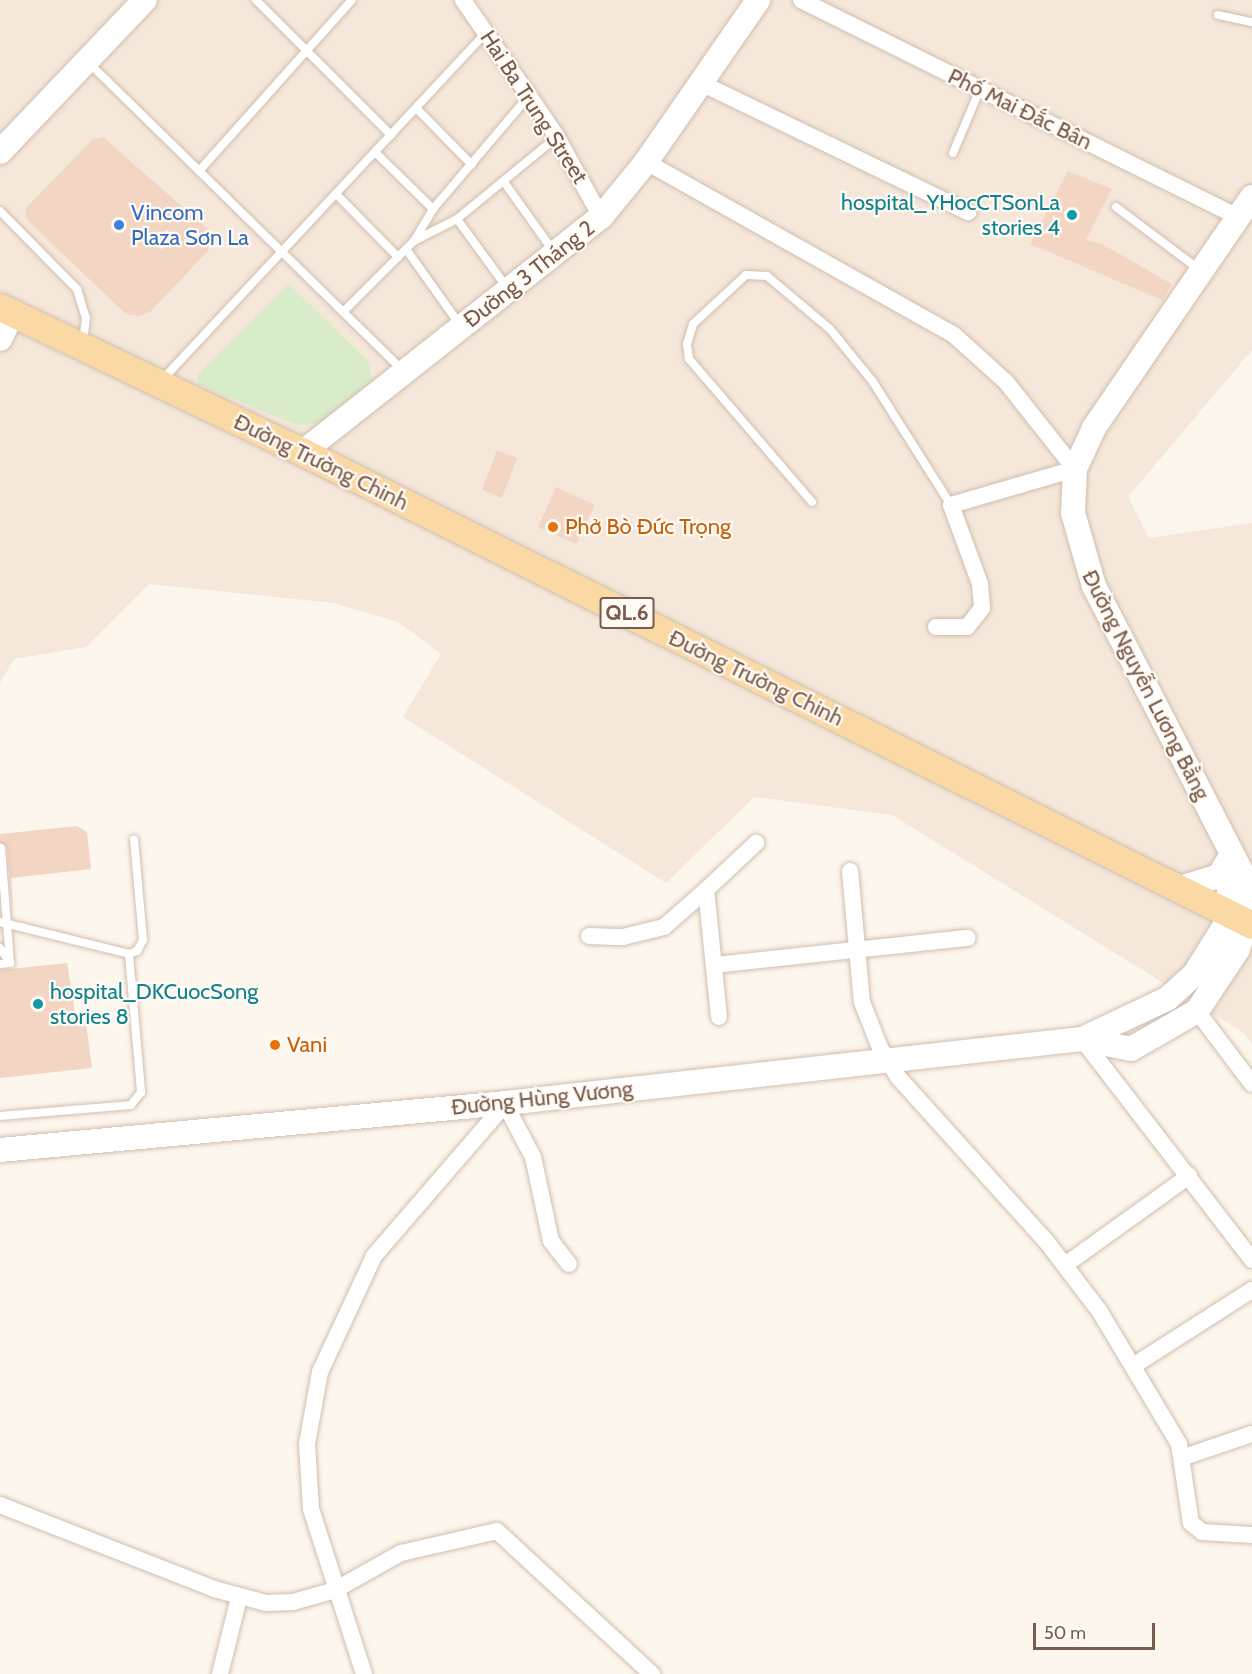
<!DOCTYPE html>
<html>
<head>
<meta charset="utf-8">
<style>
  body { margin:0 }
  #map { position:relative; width:1252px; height:1674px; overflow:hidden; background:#fdf6ec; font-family:Cabin,sans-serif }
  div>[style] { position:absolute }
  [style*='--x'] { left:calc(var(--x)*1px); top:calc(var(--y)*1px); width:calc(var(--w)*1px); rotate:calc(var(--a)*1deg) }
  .residential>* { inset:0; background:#f5e8da }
  .green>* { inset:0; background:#d8ecc9 }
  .building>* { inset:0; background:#f3d5c3 }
  .roads { filter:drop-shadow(0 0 2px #d1beb0) drop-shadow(0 0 2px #d1beb0) }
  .lane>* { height:8px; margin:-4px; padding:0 4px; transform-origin:4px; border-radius:4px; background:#fff }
  .street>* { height:16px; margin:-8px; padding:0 8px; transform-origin:8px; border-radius:8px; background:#fff }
  .secondary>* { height:24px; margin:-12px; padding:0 12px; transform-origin:12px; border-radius:12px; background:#fff }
  .primary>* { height:27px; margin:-13.5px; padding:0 13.5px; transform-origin:13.5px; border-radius:13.5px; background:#fbd9a5 }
  .dots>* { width:16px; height:16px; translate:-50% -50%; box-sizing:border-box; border:3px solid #fffaf3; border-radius:50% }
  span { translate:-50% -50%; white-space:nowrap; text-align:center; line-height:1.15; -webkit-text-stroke:4.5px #fffaf3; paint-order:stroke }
  .shield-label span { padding:2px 4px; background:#fffaf3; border:2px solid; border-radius:4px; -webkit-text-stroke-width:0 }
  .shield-label { font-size:21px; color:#7a5c4d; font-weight:700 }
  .street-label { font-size:22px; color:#7a5c4d }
  .culture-label { font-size:22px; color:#0d838f }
  .right { translate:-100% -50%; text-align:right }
  .left { translate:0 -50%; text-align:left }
  .shop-label { font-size:22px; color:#366cbe }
  .food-label { font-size:22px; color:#c56008 }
  .scale { position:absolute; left:1033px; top:1623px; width:122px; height:27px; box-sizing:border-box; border:3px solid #7a5c4d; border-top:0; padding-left:8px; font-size:18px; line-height:21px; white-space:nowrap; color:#7a5c4d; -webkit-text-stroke:4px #fffaf3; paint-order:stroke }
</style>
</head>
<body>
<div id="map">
  <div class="residential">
    <div style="clip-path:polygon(0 0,1252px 0,1252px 350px,1128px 497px,1149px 538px,1252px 523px,1252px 1045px,1244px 1033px,892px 815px,754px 797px,666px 883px,403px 717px,441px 654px,398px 622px,333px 603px,149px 584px,86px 647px,14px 659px,0 683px)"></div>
  </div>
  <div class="green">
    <div style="clip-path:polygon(289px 284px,369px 362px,372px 382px,317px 424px,296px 425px,198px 384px,197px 375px)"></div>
  </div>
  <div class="building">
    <div style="clip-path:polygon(103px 137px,210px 231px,208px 251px,150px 312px,139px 316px,126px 314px,27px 220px,25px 209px,93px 139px)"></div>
    <div style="clip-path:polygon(1068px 171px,1112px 189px,1086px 240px,1102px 244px,1172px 284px,1162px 300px,1030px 244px)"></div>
    <div style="clip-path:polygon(497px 450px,517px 458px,502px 498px,482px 490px)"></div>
    <div style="clip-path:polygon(556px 487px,595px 505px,576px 544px,538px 527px)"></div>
    <div style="clip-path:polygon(77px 826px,87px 832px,91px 869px,11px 878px,13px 919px,7px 848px,0 842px,0 834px)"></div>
    <div style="clip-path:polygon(67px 963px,77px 1025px,86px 1024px,92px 1068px,0 1078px,0 970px)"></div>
  </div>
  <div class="roads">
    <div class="lane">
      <div style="--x:256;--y:0;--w:191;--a:45"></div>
      <div style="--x:1218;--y:15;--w:35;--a:12"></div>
      <div style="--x:89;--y:63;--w:441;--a:44.4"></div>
      <div style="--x:417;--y:109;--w:78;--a:45.5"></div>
      <div style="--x:376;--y:153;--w:80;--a:44.5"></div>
      <div style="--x:953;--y:153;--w:69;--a:-67.1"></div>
      <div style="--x:199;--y:171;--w:229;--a:-48.2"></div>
      <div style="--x:504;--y:182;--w:86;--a:54.5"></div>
      <div style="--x:337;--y:195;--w:87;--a:45.5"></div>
      <div style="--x:1116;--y:207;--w:105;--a:36.9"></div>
      <div style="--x:0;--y:211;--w:110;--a:45.4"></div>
      <div style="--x:77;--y:289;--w:30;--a:73"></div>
      <div style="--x:86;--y:318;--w:24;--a:97"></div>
      <div style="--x:457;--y:219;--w:87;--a:53.9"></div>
      <div style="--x:414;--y:241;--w:37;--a:-59"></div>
      <div style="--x:433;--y:209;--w:148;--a:-49.7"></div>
      <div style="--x:406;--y:249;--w:93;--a:54.6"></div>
      <div style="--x:343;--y:312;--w:100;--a:-45"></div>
      <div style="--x:414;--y:241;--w:48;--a:-27.1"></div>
      <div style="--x:457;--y:219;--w:129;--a:-39.4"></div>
      <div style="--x:162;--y:380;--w:475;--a:-47"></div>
      <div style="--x:812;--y:502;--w:189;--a:-130.7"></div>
      <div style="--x:689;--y:359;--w:15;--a:-98"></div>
      <div style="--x:687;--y:344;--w:21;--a:-73"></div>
      <div style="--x:693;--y:324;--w:72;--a:-42.8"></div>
      <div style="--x:746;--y:275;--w:21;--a:3"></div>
      <div style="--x:767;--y:276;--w:82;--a:40.1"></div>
      <div style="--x:830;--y:329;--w:68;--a:50.9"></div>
      <div style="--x:873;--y:382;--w:146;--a:57.6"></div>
      <div style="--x:1;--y:848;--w:115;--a:85.5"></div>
      <div style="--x:0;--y:922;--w:133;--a:13.9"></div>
      <div style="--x:129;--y:954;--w:139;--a:85"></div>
      <div style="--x:141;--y:1092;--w:16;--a:128"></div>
      <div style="--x:131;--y:1105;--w:131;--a:175.2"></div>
      <div style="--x:0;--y:948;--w:18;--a:56"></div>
      <div style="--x:10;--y:963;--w:10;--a:174"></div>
      <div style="--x:129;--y:954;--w:9;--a:-21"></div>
      <div style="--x:137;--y:951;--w:13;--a:-61"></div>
      <div style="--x:143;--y:940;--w:101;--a:-95.1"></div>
    </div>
    <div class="street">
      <div style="--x:463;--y:0;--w:166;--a:55.5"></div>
      <div style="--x:557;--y:137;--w:91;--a:61.2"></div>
      <div style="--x:801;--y:0;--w:489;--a:26.4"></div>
      <div style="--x:701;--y:83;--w:297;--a:25.8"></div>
      <div style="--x:646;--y:162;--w:353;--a:29.3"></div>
      <div style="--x:954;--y:335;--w:70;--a:42.1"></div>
      <div style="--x:1006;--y:382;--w:111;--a:51.6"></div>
      <div style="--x:1075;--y:469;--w:129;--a:163.8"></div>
      <div style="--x:951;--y:505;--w:84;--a:69.8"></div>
      <div style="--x:980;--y:584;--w:24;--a:85"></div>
      <div style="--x:982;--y:608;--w:24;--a:128"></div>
      <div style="--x:967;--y:627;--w:31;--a:180"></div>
      <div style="--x:850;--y:871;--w:132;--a:84.8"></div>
      <div style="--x:862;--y:1002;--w:49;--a:68.6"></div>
      <div style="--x:880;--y:1048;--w:36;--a:58"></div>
      <div style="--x:899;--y:1078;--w:219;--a:48"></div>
      <div style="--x:1046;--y:1241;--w:89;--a:52.7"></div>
      <div style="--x:1100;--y:1312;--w:154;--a:59.1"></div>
      <div style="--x:1179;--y:1444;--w:80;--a:81.4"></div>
      <div style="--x:1191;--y:1523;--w:14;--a:39"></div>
      <div style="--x:1202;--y:1532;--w:50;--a:3.4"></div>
      <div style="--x:589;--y:936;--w:34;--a:2"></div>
      <div style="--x:623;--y:937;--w:42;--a:-13.7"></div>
      <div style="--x:664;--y:927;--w:56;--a:-41.4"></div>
      <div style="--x:714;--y:965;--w:255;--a:-6.1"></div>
      <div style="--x:1197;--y:1011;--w:91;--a:53"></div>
      <div style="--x:719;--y:1017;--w:128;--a:-95.8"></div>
      <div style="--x:706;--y:890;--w:69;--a:-43.2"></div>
      <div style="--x:1082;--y:1039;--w:279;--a:52.4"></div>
      <div style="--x:506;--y:1106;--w:58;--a:62.1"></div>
      <div style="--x:533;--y:1157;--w:86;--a:77.9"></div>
      <div style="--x:551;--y:1241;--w:29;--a:52"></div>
      <div style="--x:1065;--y:1265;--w:153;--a:-35.7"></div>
      <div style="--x:1133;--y:1366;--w:141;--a:-32.6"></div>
      <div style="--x:1184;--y:1457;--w:72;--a:-18.7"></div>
      <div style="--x:0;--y:1505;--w:230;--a:21.4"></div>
      <div style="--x:214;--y:1589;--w:54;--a:15.1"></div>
      <div style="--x:266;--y:1603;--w:27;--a:-2"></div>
      <div style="--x:293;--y:1602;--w:44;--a:-15.9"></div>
      <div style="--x:335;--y:1590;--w:76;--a:-29.3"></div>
      <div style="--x:401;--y:1553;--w:98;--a:-12.9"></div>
      <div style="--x:497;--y:1531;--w:211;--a:42.7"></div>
      <div style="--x:220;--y:1674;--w:78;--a:-76"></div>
      <div style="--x:364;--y:1674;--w:173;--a:-107.8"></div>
      <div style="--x:311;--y:1509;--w:65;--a:-93.5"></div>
      <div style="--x:307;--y:1444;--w:73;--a:-79.8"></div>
      <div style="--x:320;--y:1372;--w:128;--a:-65"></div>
      <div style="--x:374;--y:1256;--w:202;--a:-49.2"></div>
    </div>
    <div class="secondary">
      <div style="--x:0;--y:152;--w:210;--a:-46.4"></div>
      <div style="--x:1252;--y:197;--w:280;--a:124.4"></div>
      <div style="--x:1094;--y:428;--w:45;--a:114.9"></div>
      <div style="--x:1075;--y:469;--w:44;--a:92.6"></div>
      <div style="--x:1073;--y:513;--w:76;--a:74"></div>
      <div style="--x:1094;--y:586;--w:344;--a:62.7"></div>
      <div style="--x:0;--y:339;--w:28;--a:-64"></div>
      <div style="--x:303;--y:452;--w:380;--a:-38.3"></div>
      <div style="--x:601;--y:217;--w:71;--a:-50.7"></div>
      <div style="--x:646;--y:162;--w:197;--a:-55.3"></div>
      <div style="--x:1180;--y:888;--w:41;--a:-17.1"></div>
      <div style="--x:1219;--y:876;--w:21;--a:-59"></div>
      <div style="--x:1082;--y:1039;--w:94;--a:-25.2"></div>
      <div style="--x:1167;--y:999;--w:36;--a:-42"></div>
      <div style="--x:1194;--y:975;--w:72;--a:-58.1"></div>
      <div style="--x:1232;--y:914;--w:46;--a:-97.4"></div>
      <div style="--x:0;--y:1150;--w:508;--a:-5.31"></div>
      <div style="--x:506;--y:1103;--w:580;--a:-6.34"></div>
      <div style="--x:1082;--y:1039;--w:50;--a:11.5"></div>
      <div style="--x:1131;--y:1049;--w:76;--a:-29.9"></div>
      <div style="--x:1197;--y:1011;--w:74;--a:-56.5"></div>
      <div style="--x:1238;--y:949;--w:49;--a:-73.4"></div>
    </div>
    <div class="primary">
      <div style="--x:0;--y:307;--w:336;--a:25.6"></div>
      <div style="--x:303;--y:452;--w:1060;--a:26.49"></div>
    </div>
  </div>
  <div class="dots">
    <div style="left:1072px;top:215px;background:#0f9aa8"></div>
    <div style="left:119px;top:225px;background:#3f7fe0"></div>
    <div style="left:553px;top:527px;background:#e8710a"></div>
    <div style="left:38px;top:1004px;background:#0f9aa8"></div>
    <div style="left:275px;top:1045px;background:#e8710a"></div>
  </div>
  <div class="shield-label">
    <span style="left:627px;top:613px">QL.6</span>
  </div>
  <div class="street-label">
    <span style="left:534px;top:107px;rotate:57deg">Hai Ba Trung Street</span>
    <span style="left:1020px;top:109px;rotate:26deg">Phố Mai Đắc Bân</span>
    <span style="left:529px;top:274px;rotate:-38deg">Đường 3 Tháng 2</span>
    <span style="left:321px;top:462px;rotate:26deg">Đường Trường Chinh</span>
    <span style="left:756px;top:678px;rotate:26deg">Đường Trường Chinh</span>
    <span style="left:1146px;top:685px;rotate:63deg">Đường Nguyễn Lương Bằng</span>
    <span style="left:542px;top:1098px;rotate:-6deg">Đường Hùng Vương</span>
  </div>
  <div class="culture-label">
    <span class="right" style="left:1060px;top:215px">hospital_YHocCTSonLa<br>stories 4</span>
    <span class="left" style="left:50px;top:1004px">hospital_DKCuocSong<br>stories 8</span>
  </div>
  <div class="shop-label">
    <span class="left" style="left:131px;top:225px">Vincom<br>Plaza Sơn La</span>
  </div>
  <div class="food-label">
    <span class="left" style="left:565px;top:527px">Phở Bò Đức Trọng</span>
    <span class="left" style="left:287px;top:1045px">Vani</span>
  </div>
  <div class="scale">50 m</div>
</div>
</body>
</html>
